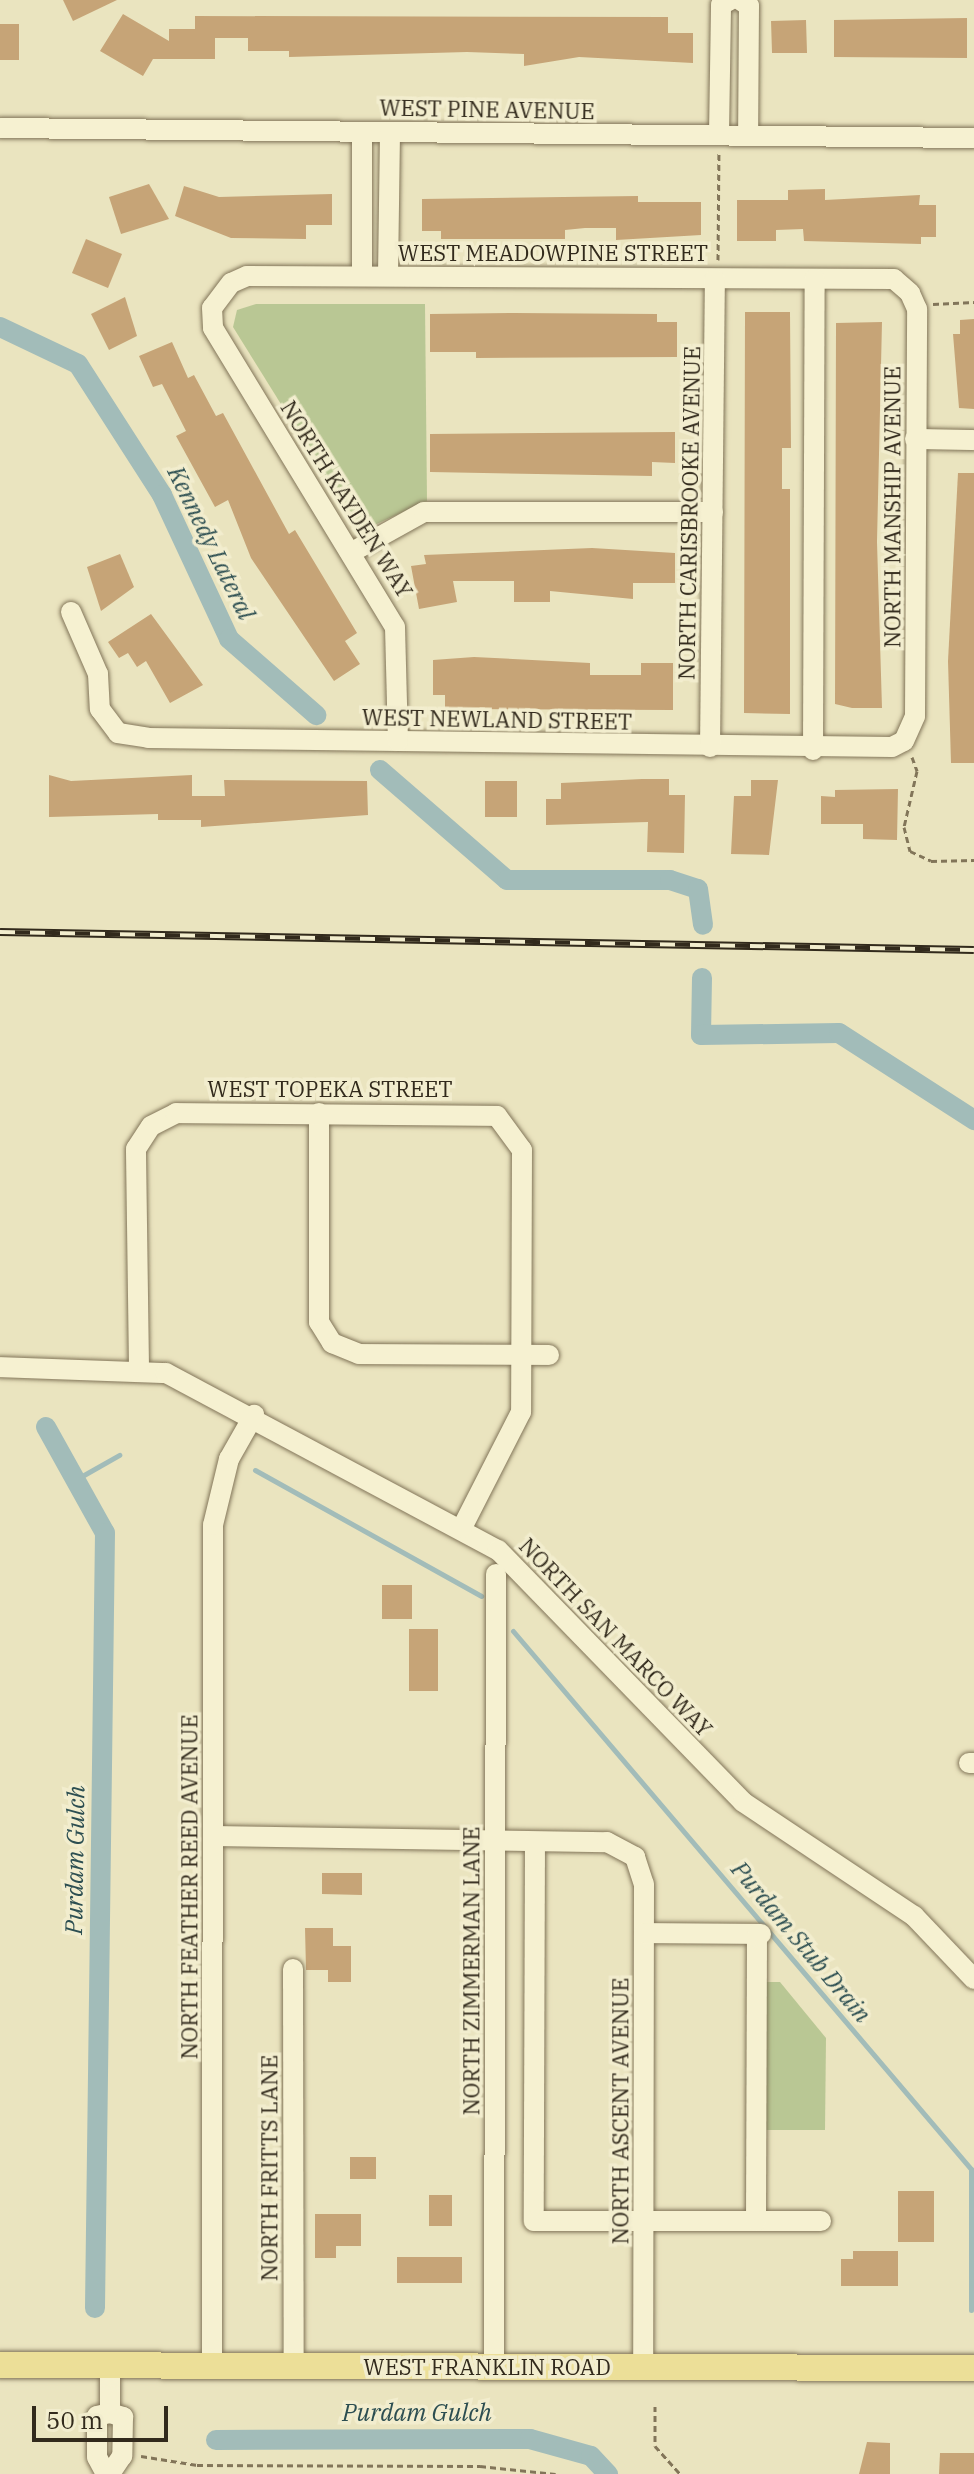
<!DOCTYPE html>
<html>
<head>
<meta charset="utf-8">
<style>
  body { margin:0 }
  #map { position:relative; width:974px; height:2474px; overflow:hidden; background:#eae4bf; font-family:"IBM Plex Serif",serif }
  div>[style] { position:absolute }
  [style*='--x'] { left:calc(var(--x)*1px); top:calc(var(--y)*1px); width:calc(var(--w)*1px); rotate:calc(var(--a)*1deg) }
  .green>* { inset:0; background:#b9c794 }
  .stream>* { height:5px; margin:-2.5px; padding:0 2.5px; transform-origin:2.5px; border-radius:2.5px; background:#a2bcb9 }
  .canal>* { height:20px; margin:-10px; padding:0 10px; transform-origin:10px; border-radius:10px; background:#a2bcb9 }
  .building>* { inset:0; background:#c6a477 }
  .path>* { height:3px; margin-top:-1.5px; transform-origin:0; background:repeating-linear-gradient(90deg,#827559 0 6px,transparent 0 10px) }
  .roads { filter:drop-shadow(0 0 2px #827559) drop-shadow(0 0 2px #827559) }
  .minor>* { height:20px; margin:-10px; padding:0 10px; transform-origin:10px; border-radius:10px; background:#f6f1d1 }
  .major>* { height:26px; margin:-13px; padding:0 13px; transform-origin:13px; border-radius:13px; background:#ecdf98 }
  .rail>* { height:8px; margin-top:-4px; transform-origin:0; background:repeating-linear-gradient(90deg,#f2edce 0 15px,#322a1c 0 30px); box-sizing:border-box; border-block:2px solid #322a1c }
  span { translate:-50% -50%; white-space:nowrap; text-align:center; line-height:1.15; -webkit-text-stroke:7px #f2edce; paint-order:stroke }
  .street-label { font-size:22px; color:#322a1c }
  .water-label { font-size:24px; color:#2c4e51; font-style:italic }
  .scale { position:absolute; left:32px; top:2406px; width:136px; height:36px; box-sizing:border-box; border:4px solid #322a1c; border-top:0; padding-left:10px; font-size:24px; line-height:28px; white-space:nowrap; color:#322a1c; -webkit-text-stroke:6px #f2edce; paint-order:stroke }
</style>
</head>
<body>
<div id="map">
  <div class="green">
    <div style="clip-path:polygon(256px 304px,425px 304px,427px 501px,370px 527px,353px 520px,233px 327px,237px 310px)"></div>
    <div style="clip-path:polygon(766px 1982px,780px 1982px,826px 2038px,825px 2130px,766px 2130px)"></div>
  </div>
  <div class="stream">
    <div style="--x:255;--y:1470;--w:259;--a:29.1"></div>
    <div style="--x:75;--y:1480;--w:51;--a:-29.6"></div>
    <div style="--x:513;--y:1631;--w:707;--a:49.59"></div>
    <div style="--x:971;--y:2169;--w:141;--a:90"></div>
  </div>
  <div class="canal">
    <div style="--x:0;--y:327;--w:86;--a:25.4"></div>
    <div style="--x:78;--y:364;--w:156;--a:57.3"></div>
    <div style="--x:162;--y:495;--w:159;--a:65"></div>
    <div style="--x:229;--y:639;--w:116;--a:41.1"></div>
    <div style="--x:380;--y:770;--w:168;--a:40.9"></div>
    <div style="--x:507;--y:880;--w:163;--a:0"></div>
    <div style="--x:670;--y:880;--w:29;--a:18"></div>
    <div style="--x:698;--y:889;--w:36;--a:82"></div>
    <div style="--x:702;--y:978;--w:57;--a:91"></div>
    <div style="--x:701;--y:1035;--w:138;--a:-0.8"></div>
    <div style="--x:839;--y:1033;--w:161;--a:32.8"></div>
    <div style="--x:46;--y:1427;--w:121;--a:60.9"></div>
    <div style="--x:105;--y:1533;--w:775;--a:90.74"></div>
    <div style="--x:216;--y:2440;--w:314;--a:-0.2"></div>
    <div style="--x:530;--y:2439;--w:63;--a:15.6"></div>
    <div style="--x:591;--y:2456;--w:25;--a:47"></div>
  </div>
  <div class="building">
    <div style="clip-path:polygon(63px 0,117px 0,73px 21px)"></div>
    <div style="clip-path:polygon(123px 14px,169px 41px,169px 29px,195px 29px,195px 16px,668px 17px,668px 33px,693px 33px,693px 63px,579px 57px,524px 66px,524px 54px,467px 52px,289px 57px,289px 51px,248px 51px,248px 38px,215px 38px,215px 59px,153px 59px,143px 76px,100px 51px)"></div>
    <div style="clip-path:polygon(967px 18px,967px 58px,834px 57px,834px 20px)"></div>
    <div style="clip-path:polygon(806px 20px,807px 53px,772px 53px,771px 21px)"></div>
    <div style="clip-path:polygon(0 24px,19px 24px,19px 60px,0 60px)"></div>
    <div style="clip-path:polygon(149px 184px,169px 219px,121px 234px,109px 197px)"></div>
    <div style="clip-path:polygon(184px 186px,219px 197px,332px 194px,332px 225px,306px 225px,306px 239px,231px 238px,175px 216px)"></div>
    <div style="clip-path:polygon(825px 189px,825px 200px,920px 195px,919px 205px,936px 205px,936px 237px,921px 237px,921px 244px,804px 241px,803px 229px,776px 230px,776px 241px,737px 241px,737px 200px,788px 200px,788px 190px)"></div>
    <div style="clip-path:polygon(638px 196px,638px 202px,701px 202px,701px 235px,616px 240px,616px 228px,585px 228px,565px 230px,565px 239px,441px 239px,441px 231px,422px 231px,422px 199px)"></div>
    <div style="clip-path:polygon(86px 239px,122px 254px,108px 288px,72px 273px)"></div>
    <div style="clip-path:polygon(125px 297px,137px 336px,109px 350px,91px 314px)"></div>
    <div style="clip-path:polygon(745px 312px,790px 312px,791px 448px,782px 448px,782px 489px,790px 489px,790px 714px,744px 713px)"></div>
    <div style="clip-path:polygon(514px 313px,657px 314px,657px 322px,677px 322px,677px 357px,476px 358px,476px 352px,430px 352px,430px 314px)"></div>
    <div style="clip-path:polygon(974px 319px,974px 409px,959px 408px,953px 334px,960px 334px,960px 320px)"></div>
    <div style="clip-path:polygon(882px 322px,877px 542px,882px 708px,852px 708px,835px 704px,836px 323px)"></div>
    <div style="clip-path:polygon(172px 342px,188px 378px,194px 375px,216px 416px,223px 413px,289px 534px,295px 530px,357px 633px,345px 641px,360px 664px,334px 681px,251px 558px,228px 500px,215px 507px,176px 436px,186px 431px,162px 384px,153px 387px,139px 356px)"></div>
    <div style="clip-path:polygon(675px 432px,675px 463px,652px 462px,652px 476px,430px 472px,430px 434px)"></div>
    <div style="clip-path:polygon(958px 473px,974px 473px,974px 763px,951px 763px,948px 661px)"></div>
    <div style="clip-path:polygon(592px 548px,675px 553px,675px 583px,633px 583px,633px 599px,550px 591px,550px 602px,514px 602px,514px 581px,453px 581px,457px 602px,419px 609px,411px 566px,426px 564px,424px 555px)"></div>
    <div style="clip-path:polygon(120px 554px,134px 587px,101px 611px,87px 567px)"></div>
    <div style="clip-path:polygon(151px 614px,203px 685px,170px 703px,146px 661px,137px 667px,128px 653px,119px 658px,108px 642px)"></div>
    <div style="clip-path:polygon(474px 657px,590px 663px,590px 675px,641px 675px,641px 663px,673px 663px,673px 710px,445px 709px,445px 695px,433px 695px,433px 660px)"></div>
    <div style="clip-path:polygon(49px 775px,71px 781px,192px 775px,192px 796px,225px 796px,224px 780px,367px 781px,368px 815px,201px 827px,201px 820px,158px 820px,158px 814px,49px 817px)"></div>
    <div style="clip-path:polygon(642px 779px,669px 779px,669px 795px,685px 795px,684px 853px,647px 852px,648px 822px,546px 825px,546px 799px,561px 799px,561px 783px)"></div>
    <div style="clip-path:polygon(751px 780px,778px 780px,769px 855px,731px 854px,734px 796px,751px 796px)"></div>
    <div style="clip-path:polygon(485px 781px,517px 781px,517px 817px,485px 817px)"></div>
    <div style="clip-path:polygon(898px 789px,897px 840px,863px 839px,863px 824px,821px 824px,821px 796px,835px 797px,835px 790px)"></div>
    <div style="clip-path:polygon(382px 1585px,412px 1585px,412px 1619px,382px 1619px)"></div>
    <div style="clip-path:polygon(409px 1629px,438px 1629px,438px 1691px,409px 1691px)"></div>
    <div style="clip-path:polygon(322px 1873px,362px 1873px,362px 1895px,322px 1894px)"></div>
    <div style="clip-path:polygon(305px 1928px,333px 1928px,333px 1946px,351px 1946px,351px 1982px,328px 1982px,328px 1970px,306px 1970px)"></div>
    <div style="clip-path:polygon(350px 2157px,376px 2157px,376px 2179px,350px 2179px)"></div>
    <div style="clip-path:polygon(898px 2191px,934px 2191px,934px 2242px,898px 2242px)"></div>
    <div style="clip-path:polygon(429px 2195px,452px 2195px,452px 2226px,429px 2226px)"></div>
    <div style="clip-path:polygon(315px 2214px,361px 2214px,361px 2246px,336px 2246px,336px 2258px,315px 2258px)"></div>
    <div style="clip-path:polygon(853px 2251px,898px 2251px,898px 2286px,841px 2286px,841px 2259px,853px 2259px)"></div>
    <div style="clip-path:polygon(397px 2257px,462px 2257px,462px 2283px,397px 2283px)"></div>
    <div style="clip-path:polygon(867px 2442px,890px 2443px,890px 2474px,859px 2474px)"></div>
    <div style="clip-path:polygon(940px 2453px,974px 2453px,974px 2474px,939px 2474px)"></div>
  </div>
  <div class="path">
    <div style="--x:718;--y:260;--w:108;--a:-89.5"></div>
    <div style="--x:933;--y:304;--w:41;--a:-2.8"></div>
    <div style="--x:912;--y:757;--w:15;--a:70"></div>
    <div style="--x:917;--y:771;--w:57;--a:103.1"></div>
    <div style="--x:904;--y:827;--w:25;--a:76"></div>
    <div style="--x:910;--y:851;--w:23;--a:25"></div>
    <div style="--x:931;--y:861;--w:43;--a:-1.3"></div>
    <div style="--x:655;--y:2406;--w:40;--a:90"></div>
    <div style="--x:655;--y:2446;--w:38;--a:48"></div>
    <div style="--x:141;--y:2456;--w:57;--a:9.1"></div>
    <div style="--x:197;--y:2465;--w:283;--a:0.2"></div>
    <div style="--x:480;--y:2466;--w:76;--a:6"></div>
  </div>
  <div class="roads">
    <div class="minor">
      <div style="--x:740;--y:0;--w:11;--a:34"></div>
      <div style="--x:749;--y:6;--w:130;--a:90.4"></div>
      <div style="--x:0;--y:128;--w:974;--a:0.59"></div>
      <div style="--x:719;--y:135;--w:130;--a:-89.1"></div>
      <div style="--x:721;--y:5;--w:10;--a:-29"></div>
      <div style="--x:362;--y:276;--w:144;--a:-90"></div>
      <div style="--x:388;--y:276;--w:144;--a:-89.2"></div>
      <div style="--x:915;--y:439;--w:59;--a:1"></div>
      <div style="--x:352;--y:552;--w:82;--a:-29.1"></div>
      <div style="--x:424;--y:512;--w:289;--a:0"></div>
      <div style="--x:71;--y:612;--w:68;--a:66.5"></div>
      <div style="--x:98;--y:674;--w:35;--a:87"></div>
      <div style="--x:100;--y:709;--w:30;--a:53"></div>
      <div style="--x:118;--y:733;--w:30;--a:9"></div>
      <div style="--x:148;--y:738;--w:744;--a:0.69"></div>
      <div style="--x:892;--y:747;--w:13;--a:-27"></div>
      <div style="--x:904;--y:741;--w:27;--a:-66"></div>
      <div style="--x:915;--y:716;--w:407;--a:-89.7"></div>
      <div style="--x:917;--y:309;--w:17;--a:-114"></div>
      <div style="--x:910;--y:293;--w:21;--a:-139"></div>
      <div style="--x:894;--y:279;--w:647;--a:-179.73"></div>
      <div style="--x:247;--y:276;--w:17;--a:156"></div>
      <div style="--x:231;--y:283;--w:31;--a:127"></div>
      <div style="--x:212;--y:308;--w:20;--a:87"></div>
      <div style="--x:213;--y:328;--w:350;--a:58.7"></div>
      <div style="--x:395;--y:627;--w:114;--a:88.5"></div>
      <div style="--x:710;--y:747;--w:468;--a:-89.4"></div>
      <div style="--x:813;--y:750;--w:471;--a:-89.8"></div>
      <div style="--x:319;--y:1113;--w:209;--a:90"></div>
      <div style="--x:319;--y:1322;--w:25;--a:58"></div>
      <div style="--x:332;--y:1343;--w:29;--a:22"></div>
      <div style="--x:359;--y:1354;--w:190;--a:0.3"></div>
      <div style="--x:0;--y:1367;--w:166;--a:2.1"></div>
      <div style="--x:166;--y:1373;--w:376;--a:28.1"></div>
      <div style="--x:498;--y:1550;--w:351;--a:45.8"></div>
      <div style="--x:743;--y:1802;--w:206;--a:33.7"></div>
      <div style="--x:914;--y:1916;--w:87;--a:46.4"></div>
      <div style="--x:139;--y:1367;--w:218;--a:-90.8"></div>
      <div style="--x:136;--y:1149;--w:27;--a:-57"></div>
      <div style="--x:151;--y:1126;--w:28;--a:-27"></div>
      <div style="--x:176;--y:1113;--w:321;--a:0.5"></div>
      <div style="--x:497;--y:1116;--w:42;--a:53.7"></div>
      <div style="--x:522;--y:1150;--w:262;--a:90.2"></div>
      <div style="--x:521;--y:1412;--w:130;--a:117"></div>
      <div style="--x:969;--y:1763;--w:5;--a:0"></div>
      <div style="--x:213;--y:1836;--w:394;--a:0.9"></div>
      <div style="--x:607;--y:1842;--w:32;--a:28"></div>
      <div style="--x:635;--y:1857;--w:28;--a:72"></div>
      <div style="--x:644;--y:1884;--w:484;--a:90.1"></div>
      <div style="--x:535;--y:1842;--w:379;--a:90.2"></div>
      <div style="--x:534;--y:2221;--w:287;--a:0"></div>
      <div style="--x:644;--y:1933;--w:117;--a:0.5"></div>
      <div style="--x:293;--y:1969;--w:397;--a:89.9"></div>
      <div style="--x:756;--y:2221;--w:287;--a:-89.8"></div>
      <div style="--x:212;--y:2366;--w:841;--a:-89.93"></div>
      <div style="--x:213;--y:1525;--w:68;--a:-76.4"></div>
      <div style="--x:229;--y:1459;--w:51;--a:-60.4"></div>
      <div style="--x:494;--y:2367;--w:793;--a:-89.86"></div>
      <div style="--x:110;--y:2413;--w:49;--a:-90"></div>
      <div style="--x:106;--y:2474;--w:19;--a:-118"></div>
      <div style="--x:97;--y:2457;--w:41;--a:-90"></div>
      <div style="--x:97;--y:2416;--w:13;--a:-13"></div>
      <div style="--x:110;--y:2413;--w:14;--a:17"></div>
      <div style="--x:123;--y:2417;--w:39;--a:91"></div>
      <div style="--x:122;--y:2456;--w:22;--a:124"></div>
    </div>
    <div class="major">
      <div style="--x:0;--y:2365;--w:974;--a:0.18"></div>
    </div>
  </div>
  <div class="rail">
    <div style="--x:0;--y:932;--w:974;--a:1.06"></div>
  </div>
  <div class="street-label">
    <span style="left:487px;top:109px;rotate:1deg">WEST PINE AVENUE</span>
    <span style="left:553px;top:253px">WEST MEADOWPINE STREET</span>
    <span style="left:347px;top:499px;rotate:58deg">NORTH KAYDEN WAY</span>
    <span style="left:892px;top:507px;rotate:-90deg">NORTH MANSHIP AVENUE</span>
    <span style="left:689px;top:513px;rotate:-89deg">NORTH CARISBROOKE AVENUE</span>
    <span style="left:497px;top:719px;rotate:1deg">WEST NEWLAND STREET</span>
    <span style="left:330px;top:1089px">WEST TOPEKA STREET</span>
    <span style="left:616px;top:1637px;rotate:46deg">NORTH SAN MARCO WAY</span>
    <span style="left:189px;top:1887px;rotate:-90deg">NORTH FEATHER REED AVENUE</span>
    <span style="left:471px;top:1971px;rotate:-90deg">NORTH ZIMMERMAN LANE</span>
    <span style="left:620px;top:2111px;rotate:-90deg">NORTH ASCENT AVENUE</span>
    <span style="left:269px;top:2168px;rotate:-90deg">NORTH FRITTS LANE</span>
    <span style="left:487px;top:2367px">WEST FRANKLIN ROAD</span>
  </div>
  <div class="water-label">
    <span style="left:211px;top:543px;rotate:64deg">Kennedy Lateral</span>
    <span style="left:75px;top:1860px;rotate:-89deg">Purdam Gulch</span>
    <span style="left:801px;top:1942px;rotate:50deg">Purdam Stub Drain</span>
    <span style="left:417px;top:2413px">Purdam Gulch</span>
  </div>
  <div class="scale">50 m</div>
</div>
</body>
</html>
